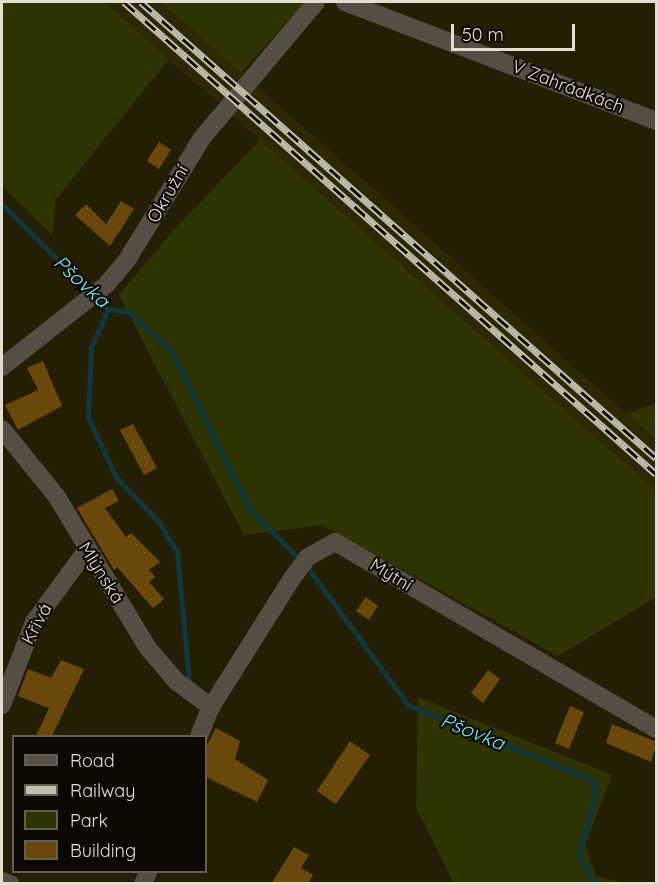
<!DOCTYPE html>
<html>
<head>
<meta charset="utf-8">
<style>
  body { margin:0 }
  #map { position:relative; width:658px; height:885px; overflow:hidden; background:#241f04; font-family:Quicksand,sans-serif }
  div>[style] { position:absolute }
  [style*='--x'] { left:calc(var(--x)*1px); top:calc(var(--y)*1px); width:calc(var(--w)*1px); rotate:calc(var(--a)*1deg) }
  .built>* { inset:0; background:#2e2703 }
  .green>* { inset:0; background:#2f3502 }
  .stream>* { height:5px; margin:-2.5px; padding:0 2.5px; transform-origin:2.5px; border-radius:2.5px; background:#11363b }
  .building>* { inset:0; background:#6a480b }
  .minor>* { height:18px; margin:-9px; padding:0 9px; transform-origin:9px; border-radius:9px; background:#564e44 }
  .rail>* { height:7px; margin-top:-3.5px; transform-origin:0; background:repeating-linear-gradient(90deg,#0b0902 0 14px,#c2bfae 0 28px); box-sizing:border-box; border-block:2px solid #c2bfae }
  span { translate:-50% -50%; white-space:nowrap; text-align:center; line-height:1.15; -webkit-text-stroke:4.5px #0b0902; paint-order:stroke }
  .street-label { font-size:18px; color:#e2dfd0 }
  .water-label { font-size:20px; color:#72e9f9; font-style:italic }
  .frame { position:absolute; inset:0; border:3px solid #e2dfd0; pointer-events:none }
  .legend { position:absolute; left:12px; top:735px; width:195px; height:138px; box-sizing:border-box; background:#0b0902; border:2px solid #615f54; margin:0; padding:8px 10px; list-style:none; font-size:18px; color:#e2dfd0 }
  .legend li { display:flex; align-items:center; gap:12px; height:30px }
  .legend b { width:30px; border:2px solid #615f54 }
  .scale { position:absolute; left:451px; top:24px; width:124px; height:27px; box-sizing:border-box; border:3px solid #e2dfd0; border-top:0; padding-left:8px; font-size:18px; line-height:21px; white-space:nowrap; color:#e2dfd0; -webkit-text-stroke:4px #0b0902; paint-order:stroke }
</style>
</head>
<body>
<div id="map">
  <div class="built">
    <div style="clip-path:polygon(104px 2px,161px 2px,383px 197px,656px 440px,656px 491px)"></div>
  </div>
  <div class="green">
    <div style="clip-path:polygon(2px 2px,104px 2px,169px 59px,56px 199px,52px 235px,2px 186px)"></div>
    <div style="clip-path:polygon(161px 2px,305px 2px,241px 73px)"></div>
    <div style="clip-path:polygon(260px 140px,656px 491px,656px 597px,558px 656px,322px 525px,244px 535px,119px 295px,171px 233px)"></div>
    <div style="clip-path:polygon(656px 403px,656px 440px,627px 414px)"></div>
    <div style="clip-path:polygon(418px 697px,612px 775px,585px 845px,596px 877px,627px 883px,454px 883px,416px 808px)"></div>
  </div>
  <div class="stream">
    <div style="--x:2;--y:204;--w:149;--a:44.7"></div>
    <div style="--x:108;--y:309;--w:21;--a:8"></div>
    <div style="--x:129;--y:312;--w:59;--a:42.9"></div>
    <div style="--x:172;--y:352;--w:175;--a:63.6"></div>
    <div style="--x:250;--y:509;--w:70;--a:45.6"></div>
    <div style="--x:108;--y:309;--w:42;--a:114.1"></div>
    <div style="--x:91;--y:347;--w:70;--a:92.5"></div>
    <div style="--x:88;--y:417;--w:66;--a:65"></div>
    <div style="--x:116;--y:477;--w:62;--a:46.3"></div>
    <div style="--x:159;--y:522;--w:35;--a:59"></div>
    <div style="--x:177;--y:552;--w:131;--a:84.7"></div>
    <div style="--x:308;--y:568;--w:170;--a:53.9"></div>
    <div style="--x:408;--y:705;--w:200;--a:22.1"></div>
    <div style="--x:593;--y:780;--w:14;--a:78"></div>
    <div style="--x:596;--y:794;--w:60;--a:106.3"></div>
    <div style="--x:579;--y:852;--w:35;--a:66"></div>
  </div>
  <div class="building">
    <div style="clip-path:polygon(159px 142px,171px 150px,159px 169px,147px 161px)"></div>
    <div style="clip-path:polygon(121px 201px,134px 209px,110px 246px,75px 215px,86px 204px,106px 224px)"></div>
    <div style="clip-path:polygon(43px 361px,62px 406px,18px 430px,5px 405px,38px 390px,27px 368px)"></div>
    <div style="clip-path:polygon(133px 424px,157px 468px,144px 475px,120px 430px)"></div>
    <div style="clip-path:polygon(112px 489px,119px 501px,105px 508px,126px 537px,131px 533px,160px 562px,149px 570px,155px 577px,149px 582px,164px 599px,153px 608px,117px 567px,114px 570px,77px 508px)"></div>
    <div style="clip-path:polygon(366px 597px,378px 606px,369px 620px,356px 611px)"></div>
    <div style="clip-path:polygon(61px 660px,84px 669px,52px 736px,36px 736px,49px 708px,18px 696px,28px 669px,51px 678px)"></div>
    <div style="clip-path:polygon(488px 670px,500px 679px,483px 703px,471px 693px)"></div>
    <div style="clip-path:polygon(570px 706px,584px 712px,569px 749px,555px 743px)"></div>
    <div style="clip-path:polygon(612px 724px,657px 742px,651px 762px,606px 743px)"></div>
    <div style="clip-path:polygon(216px 728px,240px 741px,235px 759px,268px 780px,257px 802px,206px 777px,206px 747px)"></div>
    <div style="clip-path:polygon(350px 741px,370px 755px,336px 804px,317px 791px)"></div>
    <div style="clip-path:polygon(294px 847px,309px 855px,301px 868px,313px 875px,308px 884px,271px 884px)"></div>
  </div>
  <div class="minor">
    <div style="--x:345;--y:2;--w:333;--a:20.9"></div>
    <div style="--x:2;--y:367;--w:134;--a:-38.3"></div>
    <div style="--x:107;--y:284;--w:31;--a:-50"></div>
    <div style="--x:127;--y:260;--w:143;--a:-58.4"></div>
    <div style="--x:202;--y:138;--w:177;--a:-50"></div>
    <div style="--x:2;--y:429;--w:87;--a:51"></div>
    <div style="--x:57;--y:497;--w:175;--a:59"></div>
    <div style="--x:147;--y:647;--w:45;--a:49.5"></div>
    <div style="--x:176;--y:681;--w:44;--a:36.6"></div>
    <div style="--x:2;--y:705;--w:89;--a:-68.9"></div>
    <div style="--x:34;--y:622;--w:88;--a:-53.8"></div>
    <div style="--x:199;--y:736;--w:31;--a:-68"></div>
    <div style="--x:211;--y:707;--w:154;--a:-57.8"></div>
    <div style="--x:293;--y:577;--w:25;--a:-53"></div>
    <div style="--x:308;--y:557;--w:31;--a:-29"></div>
    <div style="--x:335;--y:542;--w:371;--a:30.2"></div>
    <div style="--x:2;--y:881;--w:9;--a:21"></div>
    <div style="--x:143;--y:884;--w:13;--a:-67"></div>
  </div>
  <div class="rail">
    <div style="--x:124;--y:2;--w:711;--a:41.58"></div>
    <div style="--x:141;--y:2;--w:688;--a:41.52"></div>
  </div>
  <div class="street-label">
    <span style="left:568px;top:87px;rotate:21deg">V Zahrádkách</span>
    <span style="left:168px;top:194px;rotate:-60deg">Okružní</span>
    <span style="left:101px;top:573px;rotate:58deg">Mlýnská</span>
    <span style="left:391px;top:575px;rotate:31deg">Mýtní</span>
    <span style="left:37px;top:624px;rotate:-62deg">Křivá</span>
  </div>
  <div class="water-label">
    <span style="left:82px;top:281px;rotate:42deg">Pšovka</span>
    <span style="left:473px;top:731px;rotate:22deg">Pšovka</span>
  </div>
  <div class="frame"></div>
  <ul class="legend">
  <li><b style="height:8px;background:#564e44"></b>Road</li>
  <li><b style="height:8px;background:#c2bfae"></b>Railway</li>
  <li><b style="height:16px;background:#2f3502"></b>Park</li>
  <li><b style="height:16px;background:#6a480b"></b>Building</li>
  </ul>
  <div class="scale">50 m</div>
</div>
</body>
</html>
